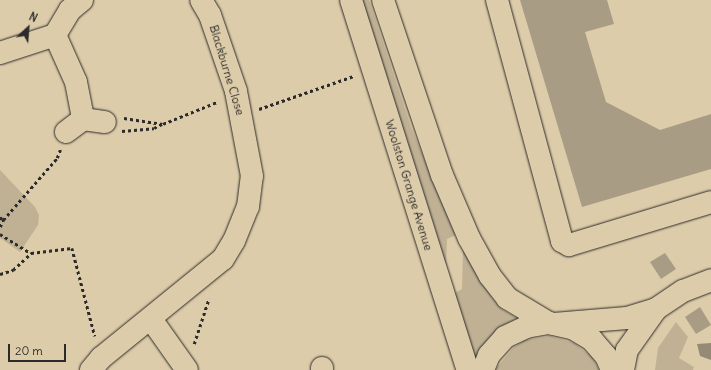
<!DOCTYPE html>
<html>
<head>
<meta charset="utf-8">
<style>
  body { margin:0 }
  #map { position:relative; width:711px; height:370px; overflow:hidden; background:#ddcca9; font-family:Delius,sans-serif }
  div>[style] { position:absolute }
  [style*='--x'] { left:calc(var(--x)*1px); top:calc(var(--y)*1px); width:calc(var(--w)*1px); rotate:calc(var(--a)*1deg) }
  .green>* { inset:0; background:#c0b194 }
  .water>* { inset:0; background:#948a76 }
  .building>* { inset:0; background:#a89d84 }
  .path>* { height:2.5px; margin-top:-1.25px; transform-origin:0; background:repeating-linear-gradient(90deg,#2b2b2b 0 3px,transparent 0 6px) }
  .roads { filter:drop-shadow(0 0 1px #2b2b2b) drop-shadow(0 0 1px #2b2b2b) }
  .minor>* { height:22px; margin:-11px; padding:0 11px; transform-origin:11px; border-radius:11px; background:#ddcca9 }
  .major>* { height:22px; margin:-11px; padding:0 11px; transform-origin:11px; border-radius:11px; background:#ddcca9 }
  span { translate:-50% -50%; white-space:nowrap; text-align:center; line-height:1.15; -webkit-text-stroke:3px #ddcca9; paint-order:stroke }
  .street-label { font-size:12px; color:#2b2b2b }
  .north { position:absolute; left:8px; top:8px; width:40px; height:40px; -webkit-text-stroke:3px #ddcca9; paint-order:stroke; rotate:26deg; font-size:11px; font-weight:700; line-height:16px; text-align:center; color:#2b2b2b }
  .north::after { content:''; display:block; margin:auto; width:14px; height:18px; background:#2b2b2b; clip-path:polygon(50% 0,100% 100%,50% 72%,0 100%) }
  .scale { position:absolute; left:8px; top:344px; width:58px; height:18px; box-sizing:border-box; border:2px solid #2b2b2b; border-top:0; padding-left:5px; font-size:12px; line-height:14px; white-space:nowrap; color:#2b2b2b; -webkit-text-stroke:3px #ddcca9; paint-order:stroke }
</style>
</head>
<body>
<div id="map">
  <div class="green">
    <div style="clip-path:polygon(360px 0,369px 0,411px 127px,456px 235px,447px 239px,446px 274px)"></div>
    <div style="clip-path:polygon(0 170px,35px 207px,39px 215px,38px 225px,20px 252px,0 238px)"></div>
    <div style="clip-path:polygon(463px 248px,492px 298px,503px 310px,518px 319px,475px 364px,453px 294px,462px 289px)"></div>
    <div style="clip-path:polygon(676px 322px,688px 337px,679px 358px,694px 367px,693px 370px,655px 370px,658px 348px)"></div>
    <div style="clip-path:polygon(550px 336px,574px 343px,593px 358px,599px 370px,495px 370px,514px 347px,525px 340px)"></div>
  </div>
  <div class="water">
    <div style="clip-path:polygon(711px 343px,711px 360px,700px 356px,697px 344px)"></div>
  </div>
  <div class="building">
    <div style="clip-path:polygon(520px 0,607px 0,614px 24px,585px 32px,606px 102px,660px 130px,711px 114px,711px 169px,582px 207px)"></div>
    <div style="clip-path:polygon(665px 253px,676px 269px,661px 279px,650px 262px)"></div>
    <div style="clip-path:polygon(700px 307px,711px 325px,696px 334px,685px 317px)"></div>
  </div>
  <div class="path">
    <div style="--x:259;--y:109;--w:101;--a:-19.2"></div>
    <div style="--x:124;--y:118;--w:39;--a:9"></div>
    <div style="--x:163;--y:124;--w:58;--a:-22.2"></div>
    <div style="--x:122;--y:131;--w:32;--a:-5"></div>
    <div style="--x:154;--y:128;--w:9;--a:-27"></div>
    <div style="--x:0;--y:217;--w:4;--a:45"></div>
    <div style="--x:3;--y:220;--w:82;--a:-48.9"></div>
    <div style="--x:57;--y:158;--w:9;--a:-69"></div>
    <div style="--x:0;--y:227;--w:8;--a:-67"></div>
    <div style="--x:0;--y:234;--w:36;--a:32"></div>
    <div style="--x:31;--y:253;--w:41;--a:-7"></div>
    <div style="--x:72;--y:248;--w:91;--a:75.4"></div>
    <div style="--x:0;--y:274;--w:14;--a:-17"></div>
    <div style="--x:13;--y:270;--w:25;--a:-43"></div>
    <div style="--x:194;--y:344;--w:48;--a:-71.9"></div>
  </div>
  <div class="roads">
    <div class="minor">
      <div style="--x:82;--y:0;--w:16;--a:140"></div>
      <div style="--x:70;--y:10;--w:29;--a:121"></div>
      <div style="--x:55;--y:35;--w:51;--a:65.9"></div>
      <div style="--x:76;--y:82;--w:38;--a:79"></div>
      <div style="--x:497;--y:0;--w:250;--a:74.9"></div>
      <div style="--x:562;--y:241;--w:8;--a:30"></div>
      <div style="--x:569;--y:245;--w:148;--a:-16.8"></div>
      <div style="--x:0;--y:53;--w:58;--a:-18.1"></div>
      <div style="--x:66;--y:132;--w:21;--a:-37"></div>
      <div style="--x:83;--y:119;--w:22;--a:8"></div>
      <div style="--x:151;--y:319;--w:62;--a:54.8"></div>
      <div style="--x:554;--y:324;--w:73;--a:-4.7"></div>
      <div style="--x:627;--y:318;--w:30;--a:-17"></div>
      <div style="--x:656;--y:309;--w:32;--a:-34"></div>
      <div style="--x:683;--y:291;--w:30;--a:-21"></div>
      <div style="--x:91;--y:370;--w:16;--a:-50"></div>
      <div style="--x:101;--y:358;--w:157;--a:-39.1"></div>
      <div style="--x:223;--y:259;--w:21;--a:-59"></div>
      <div style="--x:234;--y:241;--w:37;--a:-68"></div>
      <div style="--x:248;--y:207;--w:31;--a:-83"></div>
      <div style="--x:252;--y:176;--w:86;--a:-100.7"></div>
      <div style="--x:236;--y:91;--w:80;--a:-108.9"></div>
      <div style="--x:210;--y:15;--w:17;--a:-121"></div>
      <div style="--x:322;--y:370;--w:2;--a:-90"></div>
      <div style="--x:623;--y:370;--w:20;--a:-79"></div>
      <div style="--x:627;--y:350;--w:50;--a:-54.7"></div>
    </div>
    <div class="major">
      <div style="--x:351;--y:0;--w:388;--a:72.5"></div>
      <div style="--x:383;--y:0;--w:185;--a:71.4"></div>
      <div style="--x:442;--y:175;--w:69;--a:66.8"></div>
      <div style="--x:469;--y:238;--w:43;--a:61.1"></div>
      <div style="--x:490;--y:276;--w:28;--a:52"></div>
      <div style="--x:507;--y:298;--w:49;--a:30.8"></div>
      <div style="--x:483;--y:370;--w:16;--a:-68"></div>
      <div style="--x:489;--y:355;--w:24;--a:-48"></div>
      <div style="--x:505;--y:337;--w:23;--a:-25"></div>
      <div style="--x:526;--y:327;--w:23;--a:-10"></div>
      <div style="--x:549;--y:323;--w:26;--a:13"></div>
      <div style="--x:574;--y:329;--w:21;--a:31"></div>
      <div style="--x:592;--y:340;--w:21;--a:49"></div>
      <div style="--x:606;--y:356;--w:15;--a:67"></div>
    </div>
  </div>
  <div class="street-label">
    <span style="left:227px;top:70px;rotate:73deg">Blackburne Close</span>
    <span style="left:409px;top:185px;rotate:73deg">Woolston Grange Avenue</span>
  </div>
  <div class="north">N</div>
  <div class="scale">20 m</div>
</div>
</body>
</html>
